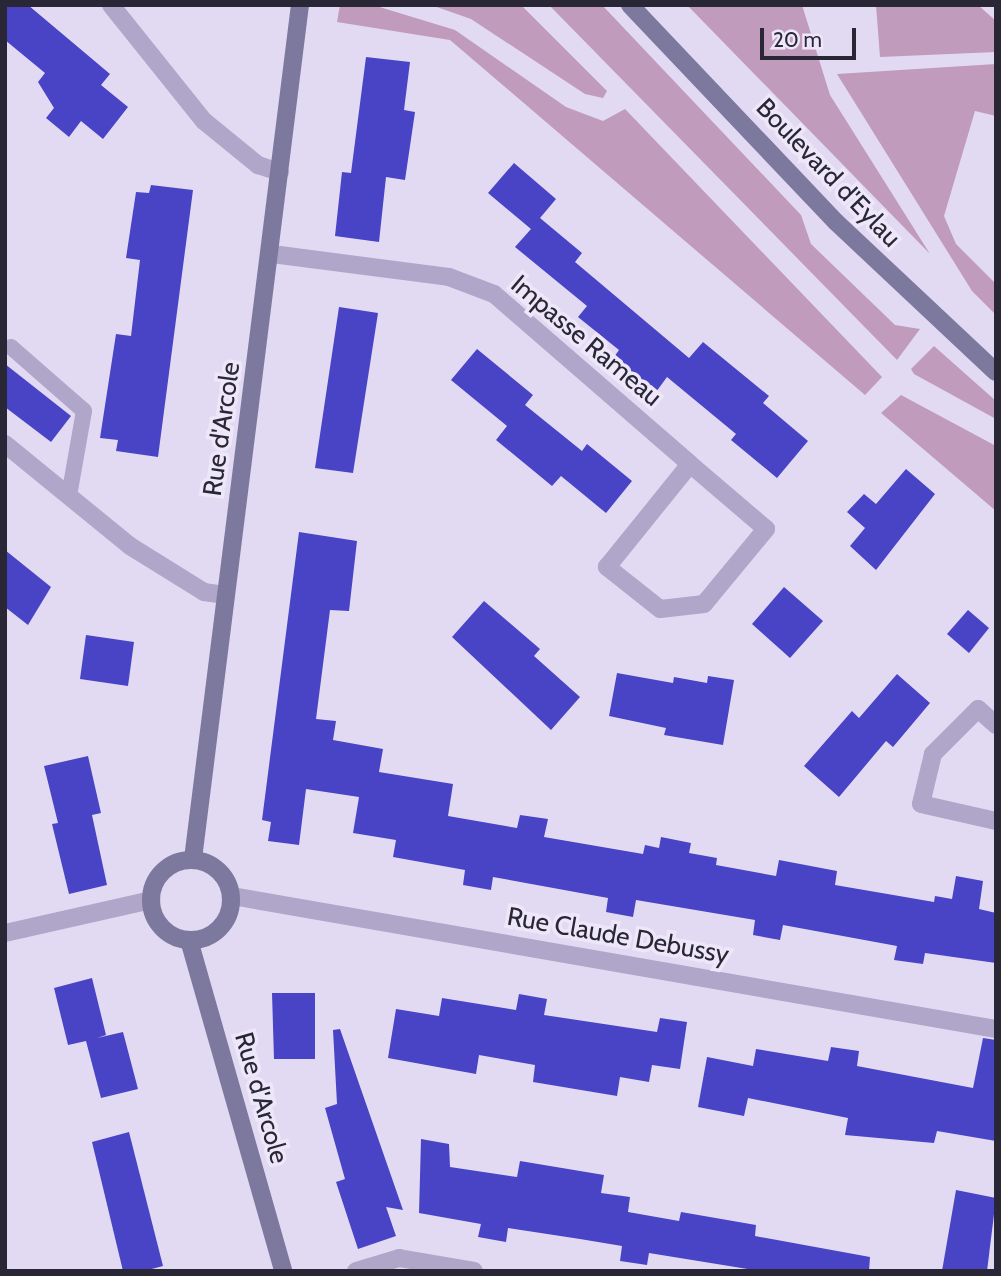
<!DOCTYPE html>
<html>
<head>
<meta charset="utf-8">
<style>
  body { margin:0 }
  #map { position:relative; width:1001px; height:1276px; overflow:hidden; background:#e2daf2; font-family:Cabin,sans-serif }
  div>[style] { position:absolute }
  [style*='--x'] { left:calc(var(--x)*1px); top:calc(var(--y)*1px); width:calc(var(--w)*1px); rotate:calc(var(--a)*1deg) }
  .green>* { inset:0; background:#c09bbc }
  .building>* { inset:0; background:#4844c5 }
  .service>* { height:16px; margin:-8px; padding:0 8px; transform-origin:8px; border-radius:8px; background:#afa6c9 }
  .minor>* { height:18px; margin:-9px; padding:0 9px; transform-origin:9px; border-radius:9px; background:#afa6c9 }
  .secondary>* { height:18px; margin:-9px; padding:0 9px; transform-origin:9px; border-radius:9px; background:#7d789d }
  .secondary>.ring { margin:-9px; padding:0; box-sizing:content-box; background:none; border:18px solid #7d789d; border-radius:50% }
  span { translate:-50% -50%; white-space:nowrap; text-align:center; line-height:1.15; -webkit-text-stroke:7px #ede7f9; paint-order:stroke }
  .street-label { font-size:26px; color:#292736 }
  .frame { position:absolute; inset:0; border:7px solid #292736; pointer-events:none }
  .scale { position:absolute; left:760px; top:28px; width:96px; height:32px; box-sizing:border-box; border:4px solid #292736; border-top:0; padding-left:9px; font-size:21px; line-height:24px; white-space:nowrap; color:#292736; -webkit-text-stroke:5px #ede7f9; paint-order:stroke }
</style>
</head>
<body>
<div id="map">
  <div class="green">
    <div style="clip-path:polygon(340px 5px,373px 5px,455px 30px,566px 107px,603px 121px,625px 109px,882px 377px,865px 395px,450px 40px,337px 22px)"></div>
    <div style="clip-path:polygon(431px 5px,521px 5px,607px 91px,603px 98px,585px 94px,471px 19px)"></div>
    <div style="clip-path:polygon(549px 5px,602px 5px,801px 215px,811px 244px,895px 325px,920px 329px,897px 360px)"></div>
    <div style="clip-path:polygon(687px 5px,802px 5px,830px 95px,930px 254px)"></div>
    <div style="clip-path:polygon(876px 5px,978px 5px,996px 21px,996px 52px,880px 57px)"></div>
    <div style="clip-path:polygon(996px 64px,996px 116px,975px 111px,944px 216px,956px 244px,996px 284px,996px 315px,972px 291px,837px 74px)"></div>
    <div style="clip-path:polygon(934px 346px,996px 401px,996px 419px,914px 374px,911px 369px)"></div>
    <div style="clip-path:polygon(901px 395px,996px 446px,996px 511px,881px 413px)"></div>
  </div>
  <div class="building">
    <div style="clip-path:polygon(5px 5px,28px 5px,110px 74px,101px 85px,128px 107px,103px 139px,81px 121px,69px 137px,46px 118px,54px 108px,38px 82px,45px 73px,5px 40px)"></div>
    <div style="clip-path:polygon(366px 57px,410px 62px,404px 110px,415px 112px,405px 180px,386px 177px,379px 242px,335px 236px,342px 172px,351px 173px)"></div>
    <div style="clip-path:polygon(514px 163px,556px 199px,540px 218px,582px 253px,575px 262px,689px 358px,703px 342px,769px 396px,763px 403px,808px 441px,777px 478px,731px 440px,736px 434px,667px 377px,656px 392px,614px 357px,619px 350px,578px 317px,587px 306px,515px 247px,531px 229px,488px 193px)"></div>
    <div style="clip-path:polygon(151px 185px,193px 190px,158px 457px,116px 451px,118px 440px,100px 438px,116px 334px,131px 336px,140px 260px,126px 258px,136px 192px,149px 193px)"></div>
    <div style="clip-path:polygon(339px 307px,378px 313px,353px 473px,315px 468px)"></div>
    <div style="clip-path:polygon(477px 349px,533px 395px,525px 405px,582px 451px,587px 444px,632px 481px,606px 513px,561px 476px,552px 486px,496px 440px,507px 426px,451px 380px)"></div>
    <div style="clip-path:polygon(5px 364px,71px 416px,51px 442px,5px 407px)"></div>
    <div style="clip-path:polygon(906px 469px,935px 494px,876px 570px,850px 546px,865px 528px,847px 512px,864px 494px,876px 504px)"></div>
    <div style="clip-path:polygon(299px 532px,357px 541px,349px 611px,330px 610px,316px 719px,336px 721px,333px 740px,383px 749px,379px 772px,453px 784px,448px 816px,517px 828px,520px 815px,548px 819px,544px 837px,643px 854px,645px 845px,659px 848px,661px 837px,691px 843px,689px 853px,717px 858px,716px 865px,776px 876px,779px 860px,837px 871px,835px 885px,934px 902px,935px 896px,952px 899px,956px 876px,983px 881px,979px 909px,996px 913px,996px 963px,925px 953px,923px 964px,894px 960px,897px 946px,783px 925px,780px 940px,753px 935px,755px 920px,636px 900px,633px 917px,606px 912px,608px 898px,493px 877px,491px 890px,463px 885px,465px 870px,393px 857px,396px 840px,353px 833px,359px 797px,306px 789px,299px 845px,268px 841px,271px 822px,262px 820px)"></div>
    <div style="clip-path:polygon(5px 550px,51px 587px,28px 625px,5px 607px)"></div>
    <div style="clip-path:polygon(784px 587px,823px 621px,790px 658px,752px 624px)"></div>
    <div style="clip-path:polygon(484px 601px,540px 649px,534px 656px,580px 697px,551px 730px,452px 637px)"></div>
    <div style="clip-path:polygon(968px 610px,989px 628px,969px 653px,947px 634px)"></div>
    <div style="clip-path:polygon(86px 635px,134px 642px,128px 686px,80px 679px)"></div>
    <div style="clip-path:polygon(617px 673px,673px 683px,674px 677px,707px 683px,708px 676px,734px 680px,723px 745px,664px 735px,666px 728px,609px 716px)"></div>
    <div style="clip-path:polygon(897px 674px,930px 703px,893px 747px,886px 741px,839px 797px,804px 766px,852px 711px,859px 718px)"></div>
    <div style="clip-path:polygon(88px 756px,101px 813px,92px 815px,107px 885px,69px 894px,52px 824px,58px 823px,44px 766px)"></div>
    <div style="clip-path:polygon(92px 978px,106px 1035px,97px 1038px,123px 1032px,138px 1089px,101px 1098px,86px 1041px,68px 1045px,54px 988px)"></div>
    <div style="clip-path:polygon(272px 993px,315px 993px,315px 1059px,274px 1059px)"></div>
    <div style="clip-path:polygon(519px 994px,547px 999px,544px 1015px,657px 1032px,660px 1018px,687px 1022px,680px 1069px,652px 1065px,649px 1082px,620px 1077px,617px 1096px,533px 1082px,535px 1065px,479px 1055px,476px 1074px,388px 1058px,396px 1009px,439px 1016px,442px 998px,516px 1010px)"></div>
    <div style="clip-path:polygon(340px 1029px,403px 1210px,386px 1207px,396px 1236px,358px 1249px,336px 1182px,345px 1179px,325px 1108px,337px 1104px,333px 1030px)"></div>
    <div style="clip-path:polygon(983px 1038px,996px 1040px,996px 1141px,937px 1131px,934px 1143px,845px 1135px,848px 1118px,748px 1098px,744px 1116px,698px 1107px,707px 1057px,753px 1066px,756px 1049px,828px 1061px,831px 1047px,859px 1051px,857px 1066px,973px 1088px)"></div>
    <div style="clip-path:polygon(129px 1132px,163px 1266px,144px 1271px,123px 1271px,92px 1142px)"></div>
    <div style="clip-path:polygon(421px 1139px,449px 1144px,450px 1167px,517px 1177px,520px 1161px,604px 1175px,601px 1193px,630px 1197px,628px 1212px,679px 1221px,681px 1212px,756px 1225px,755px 1236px,870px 1257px,869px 1271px,760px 1271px,649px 1253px,647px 1265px,620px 1261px,622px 1246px,580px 1239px,508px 1228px,506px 1242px,478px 1237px,481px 1224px,419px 1213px)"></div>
    <div style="clip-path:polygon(956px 1190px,996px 1198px,987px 1271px,942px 1271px)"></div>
  </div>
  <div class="service">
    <div style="--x:11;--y:347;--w:97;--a:41.2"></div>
    <div style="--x:84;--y:411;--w:86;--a:100"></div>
  </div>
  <div class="minor">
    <div style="--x:111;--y:5;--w:149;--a:51.3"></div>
    <div style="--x:204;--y:121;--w:70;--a:39.2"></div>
    <div style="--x:258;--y:165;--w:23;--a:18"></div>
    <div style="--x:272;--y:254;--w:178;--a:7.4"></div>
    <div style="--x:449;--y:277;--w:48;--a:20.7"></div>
    <div style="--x:494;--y:294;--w:259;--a:40.9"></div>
    <div style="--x:5;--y:444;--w:161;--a:39.2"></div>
    <div style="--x:130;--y:546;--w:87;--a:31.9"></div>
    <div style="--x:204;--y:592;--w:22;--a:8"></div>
    <div style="--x:690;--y:464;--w:100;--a:40.5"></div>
    <div style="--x:766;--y:529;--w:97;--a:129.6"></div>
    <div style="--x:704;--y:604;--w:44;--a:173.5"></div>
    <div style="--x:660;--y:609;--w:68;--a:-141.6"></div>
    <div style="--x:607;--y:567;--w:132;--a:-51.1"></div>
    <div style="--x:996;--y:725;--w:24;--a:-138"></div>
    <div style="--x:978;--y:709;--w:64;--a:135"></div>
    <div style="--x:933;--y:754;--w:51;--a:103.5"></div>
    <div style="--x:921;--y:804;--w:77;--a:12.8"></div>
    <div style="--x:232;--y:896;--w:775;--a:9.88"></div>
    <div style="--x:5;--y:933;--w:150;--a:-12.7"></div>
    <div style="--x:356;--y:1271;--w:45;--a:-16.8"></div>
    <div style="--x:399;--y:1258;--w:76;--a:9.8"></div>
  </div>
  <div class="secondary">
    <div style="--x:630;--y:5;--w:299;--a:46.5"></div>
    <div style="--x:836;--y:222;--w:219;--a:43.2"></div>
    <div style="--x:193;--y:859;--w:861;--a:-82.86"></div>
    <div class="ring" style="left:151px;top:860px;width:62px;height:62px"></div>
    <div style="--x:189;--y:940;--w:344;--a:74.1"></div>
  </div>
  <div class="street-label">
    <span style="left:828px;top:173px;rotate:46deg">Boulevard d'Eylau</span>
    <span style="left:586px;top:341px;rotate:40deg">Impasse Rameau</span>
    <span style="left:222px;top:429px;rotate:-82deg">Rue d'Arcole</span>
    <span style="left:618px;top:936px;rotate:10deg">Rue Claude Debussy</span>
    <span style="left:261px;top:1098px;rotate:74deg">Rue d'Arcole</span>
  </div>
  <div class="frame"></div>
  <div class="scale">20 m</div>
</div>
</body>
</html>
